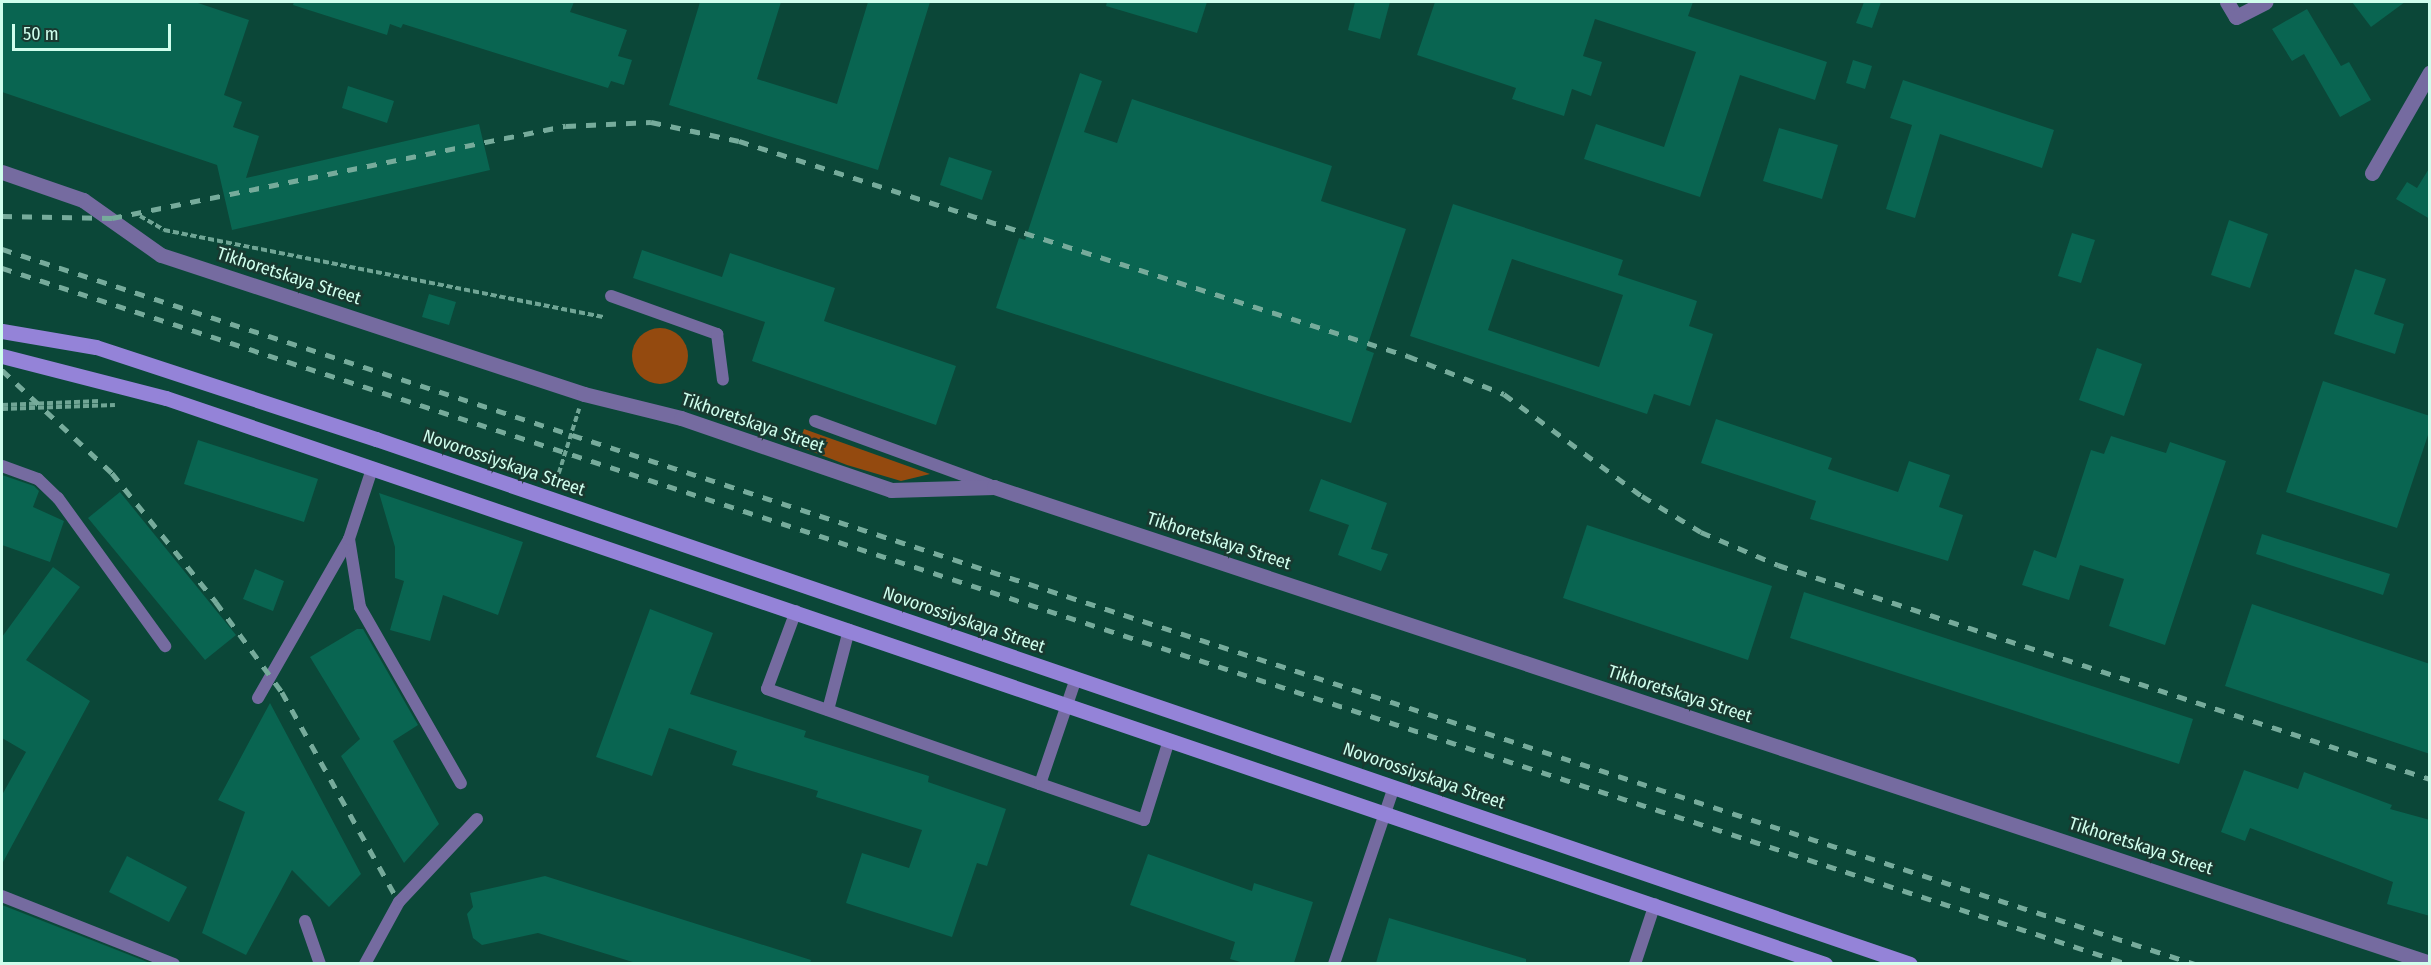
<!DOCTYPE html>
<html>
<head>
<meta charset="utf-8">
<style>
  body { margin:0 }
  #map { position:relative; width:2431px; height:965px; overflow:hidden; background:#0b4738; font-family:"Fira Sans Condensed",sans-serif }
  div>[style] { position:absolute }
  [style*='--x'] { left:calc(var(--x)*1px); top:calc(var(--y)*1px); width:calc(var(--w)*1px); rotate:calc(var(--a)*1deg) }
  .green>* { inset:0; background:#944a0f }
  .round { border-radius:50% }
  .building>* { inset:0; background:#096551 }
  .path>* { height:4px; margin-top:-2px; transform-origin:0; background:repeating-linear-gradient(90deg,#70a595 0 6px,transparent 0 9px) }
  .service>* { height:12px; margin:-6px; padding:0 6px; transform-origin:6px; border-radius:6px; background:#756ba0 }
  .minor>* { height:15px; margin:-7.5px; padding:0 7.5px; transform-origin:7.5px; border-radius:7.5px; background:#756ba0 }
  .secondary>* { height:15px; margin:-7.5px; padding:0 7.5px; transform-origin:7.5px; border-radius:7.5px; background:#9483d8 }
  .rail>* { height:4.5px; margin-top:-2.25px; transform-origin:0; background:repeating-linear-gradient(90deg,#76ab9b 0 10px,transparent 0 20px) }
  span { translate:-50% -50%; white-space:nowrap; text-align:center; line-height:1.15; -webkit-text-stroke:5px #193930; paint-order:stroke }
  .street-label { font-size:18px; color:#cffeed }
  .frame { position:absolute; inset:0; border:3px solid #cffeed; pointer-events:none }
  .scale { position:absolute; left:12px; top:24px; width:159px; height:27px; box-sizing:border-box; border:3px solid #cffeed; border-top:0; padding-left:8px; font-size:18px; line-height:21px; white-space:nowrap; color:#cffeed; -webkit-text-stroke:4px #193930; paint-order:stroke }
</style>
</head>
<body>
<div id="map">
  <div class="green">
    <div class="round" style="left:632px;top:328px;width:56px;height:56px"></div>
    <div style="clip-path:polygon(804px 429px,930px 474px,901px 481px,847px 465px,798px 446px)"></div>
  </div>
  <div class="building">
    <div style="clip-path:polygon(2px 2px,195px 2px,249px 20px,224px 95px,242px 102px,233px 127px,259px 136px,246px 178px,479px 124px,490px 170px,232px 230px,217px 165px,2px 92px)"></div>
    <div style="clip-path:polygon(294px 2px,574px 2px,570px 12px,627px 30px,618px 56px,632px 60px,624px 85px,611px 81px,608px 88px,403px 24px,401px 28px,390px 24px,387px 35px,293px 5px)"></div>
    <div style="clip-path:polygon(700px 2px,781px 2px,757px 79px,837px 104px,868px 2px,930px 2px,878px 170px,669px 105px)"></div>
    <div style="clip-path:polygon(1107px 2px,1207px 2px,1197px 33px,1106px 6px)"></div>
    <div style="clip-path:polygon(1355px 2px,1390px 2px,1380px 39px,1348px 30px)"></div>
    <div style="clip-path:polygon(1435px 2px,1693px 2px,1688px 16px,1827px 62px,1815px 100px,1740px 75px,1700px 197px,1584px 159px,1596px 124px,1664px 147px,1696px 52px,1595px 19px,1583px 56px,1602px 62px,1591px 96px,1572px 89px,1564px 116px,1512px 99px,1516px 88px,1417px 55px)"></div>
    <div style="clip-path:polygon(1864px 2px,1881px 2px,1872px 28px,1856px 23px)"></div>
    <div style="clip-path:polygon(2352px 2px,2405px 2px,2371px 27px)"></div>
    <div style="clip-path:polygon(2307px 9px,2341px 66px,2349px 62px,2371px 100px,2340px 117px,2304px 54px,2292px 61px,2272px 29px)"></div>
    <div style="clip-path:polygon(1853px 60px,1872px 66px,1865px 89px,1846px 83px)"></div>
    <div style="clip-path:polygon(1080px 73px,1102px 81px,1084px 132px,1117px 143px,1132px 99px,1332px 166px,1321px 201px,1406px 229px,1366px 350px,1374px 353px,1351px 423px,996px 308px,1019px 238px,1025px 240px)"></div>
    <div style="clip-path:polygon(1903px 80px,2054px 130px,2042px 168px,1940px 134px,1915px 218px,1886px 209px,1912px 125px,1890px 118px)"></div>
    <div style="clip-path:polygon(348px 86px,394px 101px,387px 123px,342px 108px)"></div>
    <div style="clip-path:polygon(1779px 128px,1838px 145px,1822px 199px,1763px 181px)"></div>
    <div style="clip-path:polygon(949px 157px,992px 171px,982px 200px,940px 185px)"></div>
    <div style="clip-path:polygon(2430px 167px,2430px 219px,2396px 199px,2407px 182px,2417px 188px)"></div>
    <div style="clip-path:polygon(evenodd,1453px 204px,1623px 260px,1618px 275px,1697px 301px,1689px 326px,1713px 334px,1690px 406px,1654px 394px,1647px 414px,1410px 336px,1453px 204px,1512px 259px,1623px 295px,1599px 367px,1488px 330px,1512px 259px)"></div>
    <div style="clip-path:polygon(2229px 220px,2268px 234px,2250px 288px,2211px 275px)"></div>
    <div style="clip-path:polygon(2072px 233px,2095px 240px,2081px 283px,2058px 276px)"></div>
    <div style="clip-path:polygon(642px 250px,722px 277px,730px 253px,835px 288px,824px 321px,956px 366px,936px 425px,752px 361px,765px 322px,633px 278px)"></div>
    <div style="clip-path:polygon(2355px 269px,2386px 279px,2374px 314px,2404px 324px,2395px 354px,2334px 334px)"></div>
    <div style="clip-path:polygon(429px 294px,456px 302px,449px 325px,422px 317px)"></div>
    <div style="clip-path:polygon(2097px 348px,2142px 364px,2124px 416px,2079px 400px)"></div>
    <div style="clip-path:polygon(2323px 381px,2430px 416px,2430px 429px,2397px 528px,2286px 492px)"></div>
    <div style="clip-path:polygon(1716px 419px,1832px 458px,1828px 469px,1898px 492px,1909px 461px,1950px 475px,1939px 507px,1963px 515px,1948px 561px,1810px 519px,1816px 501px,1701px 463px)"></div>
    <div style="clip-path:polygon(2111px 436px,2166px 453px,2170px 442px,2226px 461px,2165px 645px,2109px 626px,2124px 579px,2080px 565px,2069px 600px,2022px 585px,2034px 550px,2056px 558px,2091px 450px,2104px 454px)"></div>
    <div style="clip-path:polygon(198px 440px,318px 479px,304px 522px,184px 484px)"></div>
    <div style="clip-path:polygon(2px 475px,34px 486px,39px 491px,33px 507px,64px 521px,50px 562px,2px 545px)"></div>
    <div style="clip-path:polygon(1321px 479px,1387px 503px,1371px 549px,1388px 554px,1381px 571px,1338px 555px,1349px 525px,1309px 511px)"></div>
    <div style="clip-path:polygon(120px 492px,236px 635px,205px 660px,88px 518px)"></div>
    <div style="clip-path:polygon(379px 493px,523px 542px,498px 615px,443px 595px,430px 641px,390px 630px,404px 581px,395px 578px,395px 547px)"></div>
    <div style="clip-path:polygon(1587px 525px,1772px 586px,1748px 660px,1563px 598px)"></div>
    <div style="clip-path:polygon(2262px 534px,2390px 574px,2383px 595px,2256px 554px)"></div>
    <div style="clip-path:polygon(53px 567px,80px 587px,26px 660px,90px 701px,2px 864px,2px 795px,26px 752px,2px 738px,2px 637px)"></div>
    <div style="clip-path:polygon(255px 569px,284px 581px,273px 611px,243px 599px)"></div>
    <div style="clip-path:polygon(1804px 592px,2193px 719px,2179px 764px,1790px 638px)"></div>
    <div style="clip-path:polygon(2252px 604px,2430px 664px,2430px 754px,2225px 686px)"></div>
    <div style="clip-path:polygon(650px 609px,713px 633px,690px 694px,806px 731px,804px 737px,929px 776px,928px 782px,1006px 809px,987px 866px,977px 863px,952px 937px,846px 903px,862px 853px,909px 868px,922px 830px,816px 797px,818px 791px,732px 765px,737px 751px,669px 728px,652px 776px,596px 757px)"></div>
    <div style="clip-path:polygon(357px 629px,363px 629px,418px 725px,393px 741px,439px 824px,404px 863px,341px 756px,360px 739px,310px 657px)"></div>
    <div style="clip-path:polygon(270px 703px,361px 874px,329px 907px,292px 870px,246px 955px,202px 933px,245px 812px,218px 800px)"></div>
    <div style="clip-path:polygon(2244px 770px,2298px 789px,2304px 772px,2392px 805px,2390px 809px,2430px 820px,2430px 916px,2387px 904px,2393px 882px,2250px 828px,2245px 841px,2221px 832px)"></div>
    <div style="clip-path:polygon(1148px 854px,1252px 891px,1254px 883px,1313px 902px,1294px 963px,1244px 963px,1230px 959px,1235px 942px,1130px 905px)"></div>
    <div style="clip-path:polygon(127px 856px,187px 887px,169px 922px,109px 892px)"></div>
    <div style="clip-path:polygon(545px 876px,811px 960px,810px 963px,636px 963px,538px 933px,482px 945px,473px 938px,467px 914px,473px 907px,470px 893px)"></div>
    <div style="clip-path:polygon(2px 905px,150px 963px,2px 963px)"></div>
    <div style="clip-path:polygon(1389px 918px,1526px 959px,1526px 963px,1376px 963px)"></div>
  </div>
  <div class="path">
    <div style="--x:140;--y:216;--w:28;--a:30"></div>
    <div style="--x:164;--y:230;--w:449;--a:11.2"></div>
    <div style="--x:2;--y:405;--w:98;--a:-2.3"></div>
    <div style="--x:2;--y:409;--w:113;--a:-2"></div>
    <div style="--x:556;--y:482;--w:77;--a:-72.5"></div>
  </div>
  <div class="service">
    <div style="--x:611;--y:296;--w:113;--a:19.7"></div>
    <div style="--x:717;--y:334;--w:46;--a:82.6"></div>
    <div style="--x:815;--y:421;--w:186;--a:20.1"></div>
    <div style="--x:2;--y:466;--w:38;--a:20"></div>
    <div style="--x:38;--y:479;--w:28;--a:44"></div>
    <div style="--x:58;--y:498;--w:183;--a:54.1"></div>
    <div style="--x:349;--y:539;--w:69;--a:80.8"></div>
    <div style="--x:360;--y:607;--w:203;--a:60.2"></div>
    <div style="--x:796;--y:611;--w:83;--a:110.4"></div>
    <div style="--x:767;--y:689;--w:289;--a:19.2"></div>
    <div style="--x:1040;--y:784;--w:112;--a:-71.2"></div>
    <div style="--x:258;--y:698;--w:183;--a:-60.2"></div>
    <div style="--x:349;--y:539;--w:74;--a:-71.8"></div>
    <div style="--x:828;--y:710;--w:83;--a:-75.3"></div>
    <div style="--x:1040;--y:784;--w:110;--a:19.1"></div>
    <div style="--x:1144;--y:820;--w:84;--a:-72.6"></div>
    <div style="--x:2;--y:896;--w:185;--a:21.6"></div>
    <div style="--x:305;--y:921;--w:46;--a:70.8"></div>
    <div style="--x:365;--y:964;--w:71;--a:-61.3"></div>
    <div style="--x:399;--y:902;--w:114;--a:-46.8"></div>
    <div style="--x:1334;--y:964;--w:187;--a:-71.3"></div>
    <div style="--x:1635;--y:964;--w:63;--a:-71.6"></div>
  </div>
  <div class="minor">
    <div style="--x:2227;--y:2;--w:17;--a:59"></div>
    <div style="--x:2236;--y:17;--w:33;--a:-27"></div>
    <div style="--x:2;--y:172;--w:86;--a:19.1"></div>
    <div style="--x:83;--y:200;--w:95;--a:35.2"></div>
    <div style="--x:161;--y:255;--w:445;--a:18.2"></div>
    <div style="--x:584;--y:394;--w:100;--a:13.9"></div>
    <div style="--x:681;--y:418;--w:222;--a:18.9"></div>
    <div style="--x:891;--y:490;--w:103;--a:-1.7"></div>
    <div style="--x:994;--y:487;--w:1513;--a:18.34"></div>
    <div style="--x:2372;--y:173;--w:116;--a:-60.1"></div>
  </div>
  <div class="secondary">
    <div style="--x:2;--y:331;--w:95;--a:9.7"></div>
    <div style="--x:96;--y:347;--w:295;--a:18.2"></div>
    <div style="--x:376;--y:439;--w:1621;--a:18.89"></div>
    <div style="--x:2;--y:356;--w:169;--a:14.4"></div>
    <div style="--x:166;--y:398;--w:1753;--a:18.84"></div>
  </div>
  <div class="rail">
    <div style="--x:2;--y:216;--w:110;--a:1"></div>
    <div style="--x:112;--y:218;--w:463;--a:-11.5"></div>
    <div style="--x:566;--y:126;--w:85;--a:-2.7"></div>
    <div style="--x:651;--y:122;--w:90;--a:12.2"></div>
    <div style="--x:739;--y:141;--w:703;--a:17.82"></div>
    <div style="--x:1408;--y:356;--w:103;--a:21.6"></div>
    <div style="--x:1504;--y:394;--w:172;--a:36.5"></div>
    <div style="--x:1642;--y:496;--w:69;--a:31.4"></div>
    <div style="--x:1701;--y:532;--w:84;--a:23.2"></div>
    <div style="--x:1778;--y:565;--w:686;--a:18.17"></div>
    <div style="--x:2;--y:249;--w:2307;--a:18.06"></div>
    <div style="--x:2;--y:268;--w:2237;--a:18.13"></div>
    <div style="--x:2;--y:370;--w:151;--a:43.1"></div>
    <div style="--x:112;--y:473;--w:166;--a:51.1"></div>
    <div style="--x:216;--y:602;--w:112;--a:53.7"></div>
    <div style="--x:282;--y:692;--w:240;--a:60.9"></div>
  </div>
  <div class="street-label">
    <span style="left:289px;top:276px;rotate:18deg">Tikhoretskaya Street</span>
    <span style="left:753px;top:423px;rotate:19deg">Tikhoretskaya Street</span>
    <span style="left:504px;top:463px;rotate:19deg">Novorossiyskaya Street</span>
    <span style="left:1219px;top:541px;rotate:18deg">Tikhoretskaya Street</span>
    <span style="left:964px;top:620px;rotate:19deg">Novorossiyskaya Street</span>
    <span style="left:1680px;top:694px;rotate:18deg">Tikhoretskaya Street</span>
    <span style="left:1424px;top:776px;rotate:19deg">Novorossiyskaya Street</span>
    <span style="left:2141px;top:846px;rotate:18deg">Tikhoretskaya Street</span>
  </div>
  <div class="frame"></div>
  <div class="scale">50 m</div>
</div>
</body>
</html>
